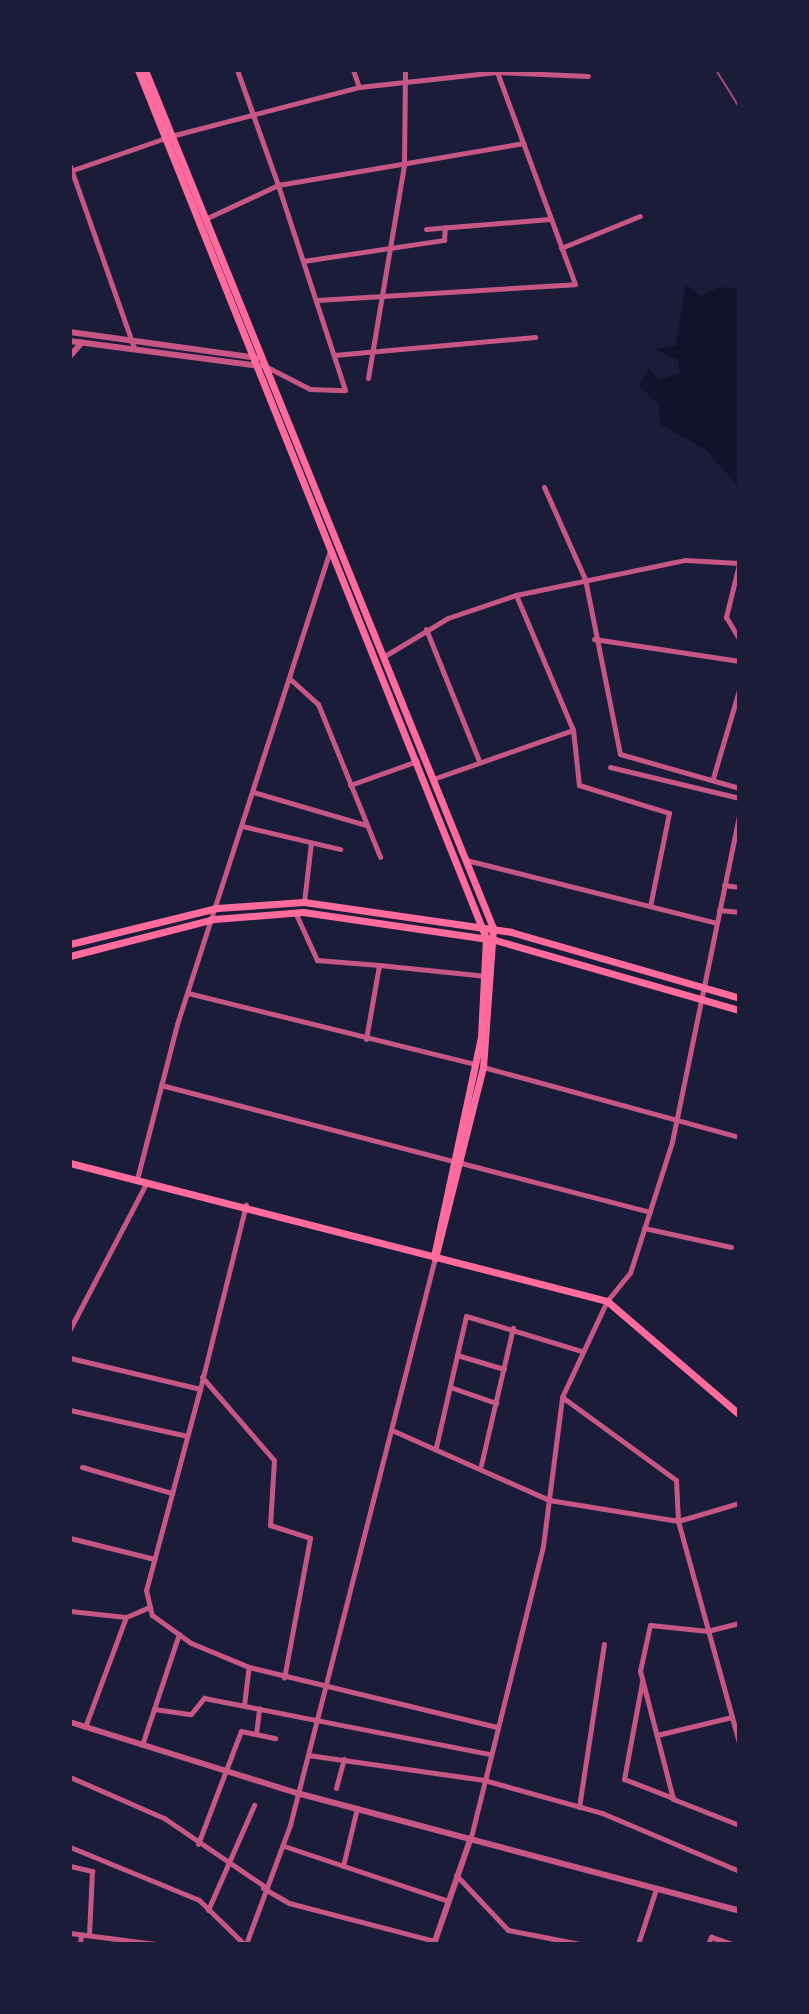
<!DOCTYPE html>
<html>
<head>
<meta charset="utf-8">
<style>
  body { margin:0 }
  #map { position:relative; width:809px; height:2014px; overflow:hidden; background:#1b1b3a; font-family:"DejaVu Sans",sans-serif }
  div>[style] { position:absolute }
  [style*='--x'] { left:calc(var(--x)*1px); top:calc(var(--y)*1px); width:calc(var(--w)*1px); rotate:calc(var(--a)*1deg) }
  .water>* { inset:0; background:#12122b }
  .minor>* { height:5px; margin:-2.5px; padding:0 2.5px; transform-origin:2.5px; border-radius:2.5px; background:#c65784 }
  .tertiary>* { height:6px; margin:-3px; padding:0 3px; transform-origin:3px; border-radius:3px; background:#c65784 }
  .secondary>* { height:7px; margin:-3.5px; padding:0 3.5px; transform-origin:3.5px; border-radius:3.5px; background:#ff6b9d }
  .primary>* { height:7px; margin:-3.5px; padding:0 3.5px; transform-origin:3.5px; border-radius:3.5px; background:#ff6b9d }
  .rail>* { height:2px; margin:-1px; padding:0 1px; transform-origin:1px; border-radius:1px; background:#a44b75 }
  span { translate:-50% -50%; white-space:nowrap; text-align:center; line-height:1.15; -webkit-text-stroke:8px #1b1b3a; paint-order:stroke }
  .frame { position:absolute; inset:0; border:72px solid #1b1b3a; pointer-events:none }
</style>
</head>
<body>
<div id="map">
  <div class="water">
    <div style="clip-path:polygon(686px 284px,701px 296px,719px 287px,739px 289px,739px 487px,707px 451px,660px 424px,659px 404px,639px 386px,649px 368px,659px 380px,679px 373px,678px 360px,654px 349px,676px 346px)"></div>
  </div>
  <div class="minor">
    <div style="--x:353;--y:70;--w:18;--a:71"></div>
    <div style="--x:70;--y:166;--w:193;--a:70.6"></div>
    <div style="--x:70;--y:171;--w:107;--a:-19.1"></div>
    <div style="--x:171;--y:136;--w:194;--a:-14.6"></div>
    <div style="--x:359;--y:87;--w:139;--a:-6.2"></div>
    <div style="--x:497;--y:72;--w:91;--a:2.5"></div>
    <div style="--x:205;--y:219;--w:81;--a:-25"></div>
    <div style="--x:278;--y:185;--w:122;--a:-109.6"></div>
    <div style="--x:426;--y:229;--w:124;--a:-4.6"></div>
    <div style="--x:561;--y:248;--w:85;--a:-22.1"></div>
    <div style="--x:303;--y:261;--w:143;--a:-8.5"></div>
    <div style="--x:444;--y:240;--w:13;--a:-86"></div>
    <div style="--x:317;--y:300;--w:258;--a:-3.5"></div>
    <div style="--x:575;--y:284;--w:226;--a:-110.2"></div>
    <div style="--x:334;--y:355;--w:202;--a:-5.1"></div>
    <div style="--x:265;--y:366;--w:51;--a:27.1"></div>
    <div style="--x:310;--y:389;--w:35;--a:2"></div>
    <div style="--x:345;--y:390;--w:216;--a:-108.1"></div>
    <div style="--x:278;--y:185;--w:249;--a:-9.7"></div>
    <div style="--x:368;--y:378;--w:216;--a:-80.4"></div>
    <div style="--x:404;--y:165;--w:95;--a:-89.4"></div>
    <div style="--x:544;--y:487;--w:101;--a:66"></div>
    <div style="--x:585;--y:579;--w:178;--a:78.7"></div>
    <div style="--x:620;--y:754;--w:124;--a:15.9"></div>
    <div style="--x:739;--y:564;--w:55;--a:103.8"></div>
    <div style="--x:726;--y:617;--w:26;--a:59"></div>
    <div style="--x:516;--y:595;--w:147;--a:67.1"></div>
    <div style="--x:573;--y:730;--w:55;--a:83.8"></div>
    <div style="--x:579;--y:785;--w:94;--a:17.3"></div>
    <div style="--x:669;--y:813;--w:95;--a:101.5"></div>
    <div style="--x:426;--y:629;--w:142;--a:68.1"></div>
    <div style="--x:594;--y:639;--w:147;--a:8.6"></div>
    <div style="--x:383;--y:657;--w:76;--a:-31"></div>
    <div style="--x:448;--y:618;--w:72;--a:-18.7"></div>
    <div style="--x:516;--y:595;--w:173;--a:-11.7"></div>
    <div style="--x:685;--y:560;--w:54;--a:3.2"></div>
    <div style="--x:289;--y:678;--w:39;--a:42"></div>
    <div style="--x:318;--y:704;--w:165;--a:67.9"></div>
    <div style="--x:610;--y:767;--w:133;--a:13.5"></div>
    <div style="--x:713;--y:778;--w:92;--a:-73.5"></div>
    <div style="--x:433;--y:779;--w:148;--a:-19.3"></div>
    <div style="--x:350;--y:785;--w:71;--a:-19.7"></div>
    <div style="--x:253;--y:792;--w:118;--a:16.3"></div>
    <div style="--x:242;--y:826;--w:101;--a:13.2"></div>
    <div style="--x:466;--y:860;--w:258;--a:14.1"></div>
    <div style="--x:724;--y:885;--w:15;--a:8"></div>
    <div style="--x:304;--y:902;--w:60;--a:-83.3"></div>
    <div style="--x:719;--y:910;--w:20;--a:6"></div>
    <div style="--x:295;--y:912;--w:53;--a:65.4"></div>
    <div style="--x:317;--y:960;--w:62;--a:4.6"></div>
    <div style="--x:188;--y:993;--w:296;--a:13.9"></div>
    <div style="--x:366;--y:1039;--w:75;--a:-80"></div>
    <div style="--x:379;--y:965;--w:108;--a:5.9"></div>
    <div style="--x:483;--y:1067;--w:265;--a:15.3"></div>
    <div style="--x:161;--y:1085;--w:301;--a:14.6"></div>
    <div style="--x:461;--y:1163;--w:195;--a:14.5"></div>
    <div style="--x:137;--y:1179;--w:160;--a:-75.5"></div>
    <div style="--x:177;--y:1024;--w:496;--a:-72.1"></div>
    <div style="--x:644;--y:1228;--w:89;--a:12.3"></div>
    <div style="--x:70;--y:1329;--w:166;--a:-62.4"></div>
    <div style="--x:457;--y:1355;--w:49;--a:16.6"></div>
    <div style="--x:70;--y:1358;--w:134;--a:13.4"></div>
    <div style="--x:200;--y:1389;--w:190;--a:-76"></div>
    <div style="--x:202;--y:1377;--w:110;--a:49.1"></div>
    <div style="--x:274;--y:1460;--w:65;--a:93.5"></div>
    <div style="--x:270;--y:1525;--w:42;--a:18"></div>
    <div style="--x:310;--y:1538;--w:142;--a:100.5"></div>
    <div style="--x:450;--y:1387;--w:49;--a:19.2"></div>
    <div style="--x:200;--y:1389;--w:208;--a:105"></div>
    <div style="--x:146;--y:1590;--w:26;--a:77"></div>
    <div style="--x:152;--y:1615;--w:48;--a:35.7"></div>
    <div style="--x:191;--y:1643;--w:63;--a:22.5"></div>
    <div style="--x:249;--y:1667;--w:255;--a:13.6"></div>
    <div style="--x:562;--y:1397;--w:141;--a:36.1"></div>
    <div style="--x:676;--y:1480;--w:41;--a:87.2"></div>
    <div style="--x:678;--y:1521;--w:230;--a:74.6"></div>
    <div style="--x:70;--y:1410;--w:120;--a:12.5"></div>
    <div style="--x:394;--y:1431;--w:170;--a:24"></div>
    <div style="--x:549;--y:1500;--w:131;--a:9.2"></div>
    <div style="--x:678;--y:1521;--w:64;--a:-16.4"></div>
    <div style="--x:436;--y:1447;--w:134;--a:-77.1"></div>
    <div style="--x:466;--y:1316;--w:120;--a:16.9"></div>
    <div style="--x:481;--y:1465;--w:141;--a:-76.9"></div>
    <div style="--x:82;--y:1467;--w:94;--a:16.1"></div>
    <div style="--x:70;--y:1538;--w:87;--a:14"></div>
    <div style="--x:70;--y:1611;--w:56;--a:6.1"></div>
    <div style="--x:126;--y:1617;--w:26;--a:-23"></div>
    <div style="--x:739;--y:1623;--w:32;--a:166"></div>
    <div style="--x:708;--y:1631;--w:58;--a:-174.1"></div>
    <div style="--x:650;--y:1625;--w:47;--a:102.3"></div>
    <div style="--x:640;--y:1671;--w:132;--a:75.5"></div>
    <div style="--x:673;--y:1799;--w:71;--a:21.5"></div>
    <div style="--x:642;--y:1682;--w:99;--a:100.5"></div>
    <div style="--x:624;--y:1779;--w:53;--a:21.2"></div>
    <div style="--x:244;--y:1705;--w:38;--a:-83"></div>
    <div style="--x:154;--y:1709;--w:37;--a:8"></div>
    <div style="--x:191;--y:1714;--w:21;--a:-51"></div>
    <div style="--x:204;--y:1698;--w:290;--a:11.1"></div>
    <div style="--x:85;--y:1727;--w:117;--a:-69.6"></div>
    <div style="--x:256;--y:1734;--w:26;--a:-83"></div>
    <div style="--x:657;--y:1735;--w:77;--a:-13.5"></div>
    <div style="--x:142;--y:1745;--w:117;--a:-71.6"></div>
    <div style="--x:308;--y:1755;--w:178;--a:8.1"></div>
    <div style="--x:484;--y:1780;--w:123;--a:15.6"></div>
    <div style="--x:602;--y:1813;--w:149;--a:22.9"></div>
    <div style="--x:70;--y:1777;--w:103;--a:23.6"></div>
    <div style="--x:164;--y:1818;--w:121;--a:34.2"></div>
    <div style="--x:336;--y:1788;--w:30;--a:-75"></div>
    <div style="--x:579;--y:1807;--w:165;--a:-81.3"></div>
    <div style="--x:471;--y:1837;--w:300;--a:-76.1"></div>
    <div style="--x:543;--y:1546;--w:150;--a:-82.7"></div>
    <div style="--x:562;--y:1397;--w:106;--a:-64.9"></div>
    <div style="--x:607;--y:1301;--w:36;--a:-51"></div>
    <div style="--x:630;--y:1273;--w:138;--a:-72.2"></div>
    <div style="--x:672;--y:1142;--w:334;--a:-78.4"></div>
    <div style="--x:198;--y:1844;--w:121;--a:-69.2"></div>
    <div style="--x:241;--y:1731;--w:35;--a:12"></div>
    <div style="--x:284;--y:1846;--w:173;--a:18.5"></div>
    <div style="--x:70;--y:1847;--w:139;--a:22.3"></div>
    <div style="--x:199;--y:1900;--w:63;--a:44.4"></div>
    <div style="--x:70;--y:1866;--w:23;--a:13"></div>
    <div style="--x:92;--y:1871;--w:64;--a:92.7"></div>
    <div style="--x:343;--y:1866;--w:60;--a:-76.4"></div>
    <div style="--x:456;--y:1875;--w:76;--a:46.6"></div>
    <div style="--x:508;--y:1930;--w:73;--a:11"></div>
    <div style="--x:263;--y:1888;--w:30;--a:30"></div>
    <div style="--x:289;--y:1903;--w:151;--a:14.6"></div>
    <div style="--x:208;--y:1910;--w:115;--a:-66.3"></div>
    <div style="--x:70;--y:1933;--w:86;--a:7.4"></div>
    <div style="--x:80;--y:1944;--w:9;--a:-84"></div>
    <div style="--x:246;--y:1944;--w:127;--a:-69.7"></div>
    <div style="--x:290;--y:1825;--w:585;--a:-75.66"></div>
    <div style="--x:638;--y:1944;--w:58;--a:-71.9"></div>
    <div style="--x:708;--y:1944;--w:8;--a:-67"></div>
    <div style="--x:711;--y:1937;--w:22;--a:18"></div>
  </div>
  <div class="tertiary">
    <div style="--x:70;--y:332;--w:189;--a:7.9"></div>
    <div style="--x:70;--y:341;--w:192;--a:7.5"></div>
    <div style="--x:70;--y:356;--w:18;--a:-49"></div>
    <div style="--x:70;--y:1722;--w:238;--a:17.4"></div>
    <div style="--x:297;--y:1793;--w:457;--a:14.9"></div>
    <div style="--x:434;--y:1944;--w:113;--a:-70.9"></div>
  </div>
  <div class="secondary">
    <div style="--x:138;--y:70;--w:935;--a:68.15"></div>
    <div style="--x:486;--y:938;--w:99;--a:92.9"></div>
    <div style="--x:481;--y:1037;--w:224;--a:102.1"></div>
    <div style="--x:145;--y:70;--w:926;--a:67.92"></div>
    <div style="--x:493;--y:928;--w:139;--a:94.1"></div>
    <div style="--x:483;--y:1067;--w:197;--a:104.1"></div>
    <div style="--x:70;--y:1163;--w:554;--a:14.41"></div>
    <div style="--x:607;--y:1301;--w:174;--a:40.6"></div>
  </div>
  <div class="primary">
    <div style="--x:70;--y:944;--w:151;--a:-13.8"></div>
    <div style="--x:217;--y:908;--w:87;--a:-3.9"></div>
    <div style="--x:304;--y:902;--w:209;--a:8.2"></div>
    <div style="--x:511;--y:932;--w:237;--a:16.1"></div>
    <div style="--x:70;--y:956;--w:149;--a:-14.4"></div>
    <div style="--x:214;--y:919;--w:89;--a:-4.5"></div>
    <div style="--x:303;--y:912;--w:194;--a:8.3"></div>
    <div style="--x:495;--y:940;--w:254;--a:16"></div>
  </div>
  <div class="rail">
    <div style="--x:716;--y:70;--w:44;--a:58.1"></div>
  </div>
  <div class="frame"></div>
</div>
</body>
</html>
